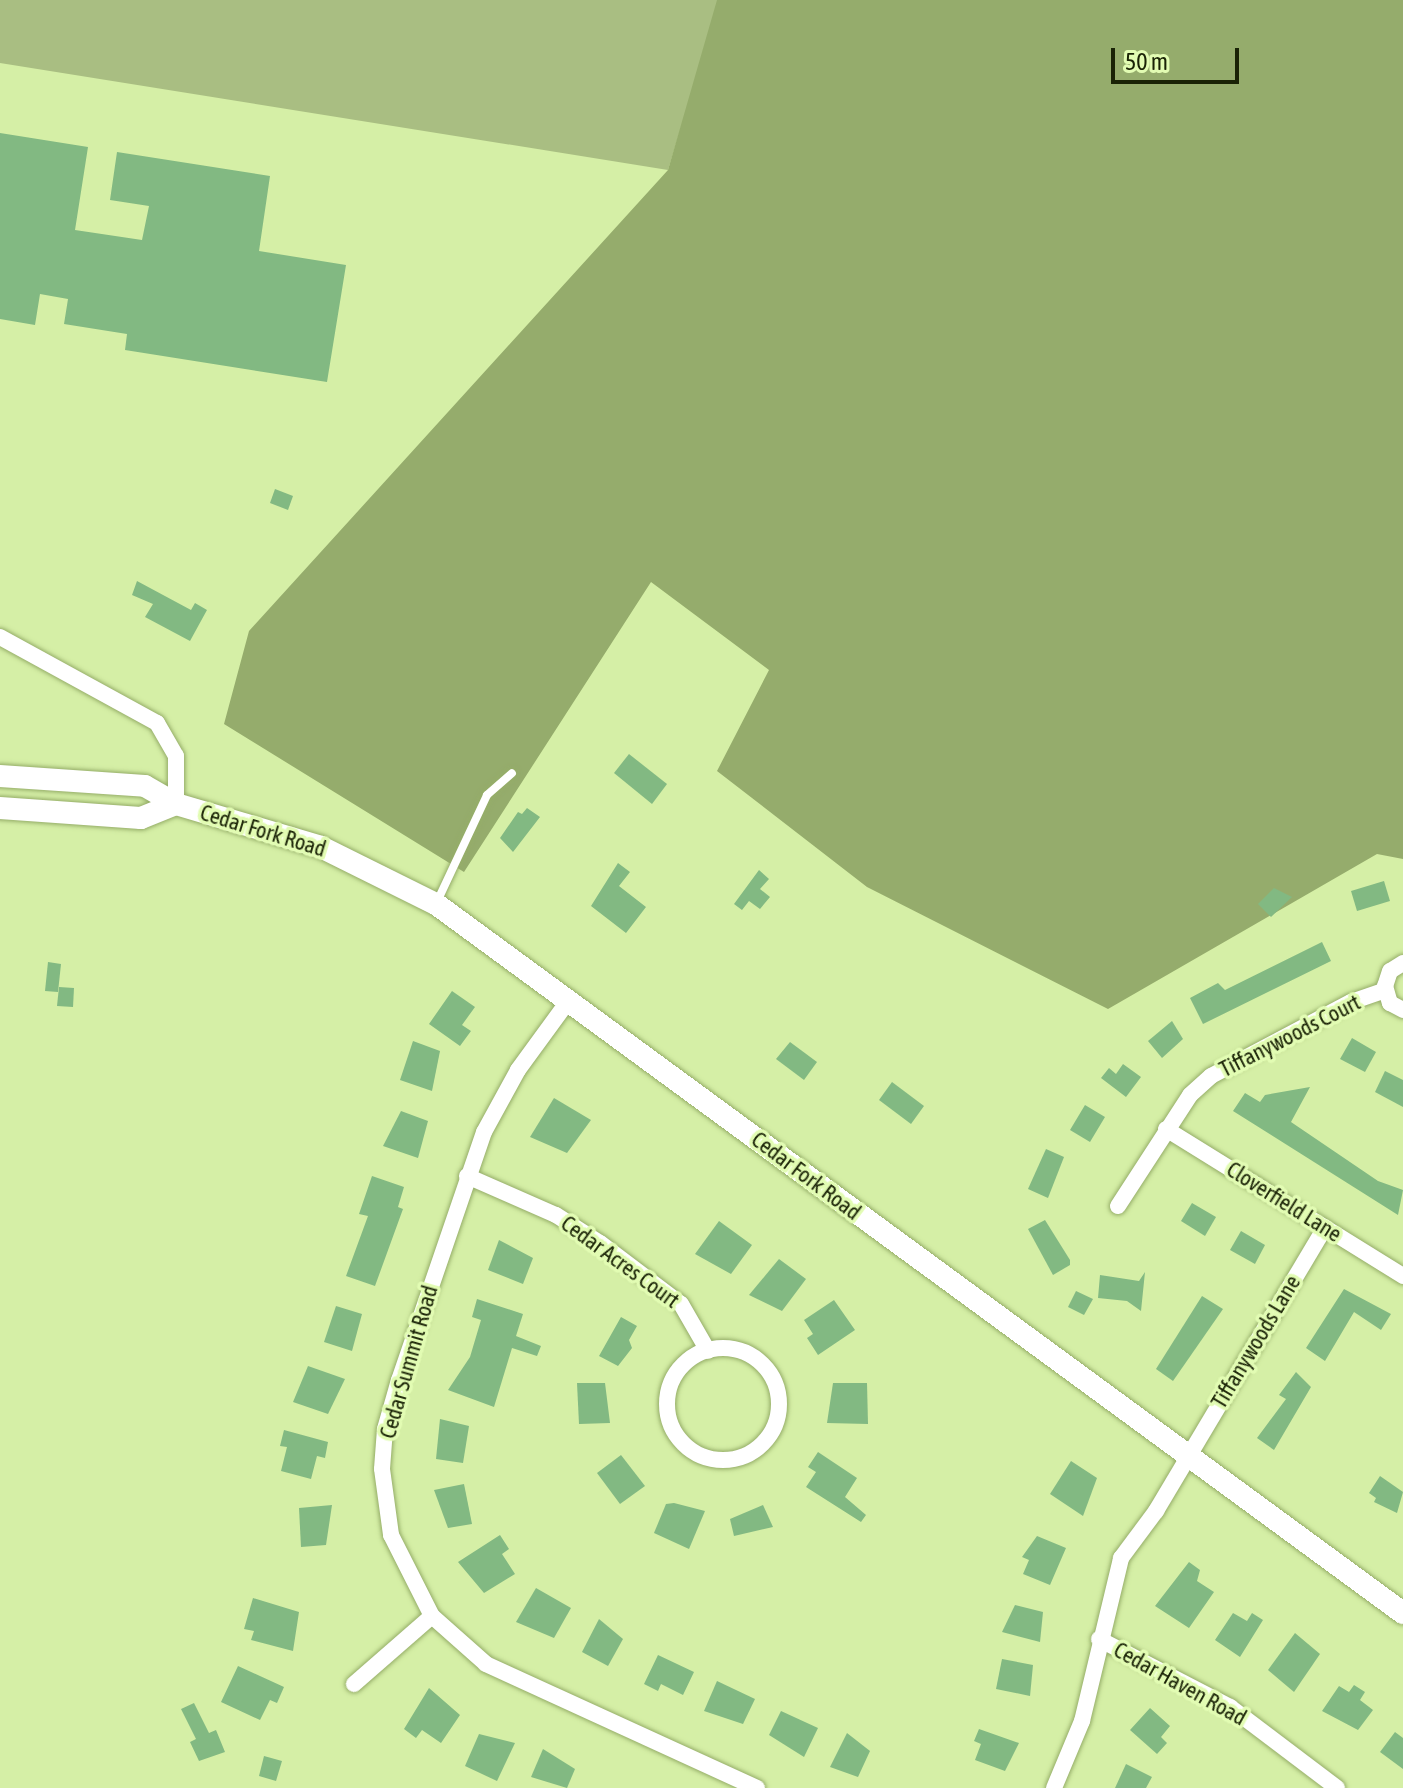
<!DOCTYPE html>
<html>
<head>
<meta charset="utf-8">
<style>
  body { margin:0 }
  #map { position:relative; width:1403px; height:1788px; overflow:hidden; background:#d5efa6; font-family:"Asap Condensed",sans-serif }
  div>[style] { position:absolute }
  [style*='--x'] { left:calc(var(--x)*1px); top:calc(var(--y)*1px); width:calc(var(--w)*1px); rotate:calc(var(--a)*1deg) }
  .green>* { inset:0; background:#a9be82 }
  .forest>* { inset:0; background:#95ac6c }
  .building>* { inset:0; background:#82b982 }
  .roads { filter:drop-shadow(0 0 2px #95ad68) drop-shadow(0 0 2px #95ad68) }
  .lane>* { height:8px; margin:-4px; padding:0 4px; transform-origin:4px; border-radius:4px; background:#fff }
  .street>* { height:16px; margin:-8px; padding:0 8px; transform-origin:8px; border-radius:8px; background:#fff }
  .street>.ring { margin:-8px; padding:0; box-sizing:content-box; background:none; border:16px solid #fff; border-radius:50% }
  .secondary>* { height:22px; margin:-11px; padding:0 11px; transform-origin:11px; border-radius:11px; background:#fff }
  span { translate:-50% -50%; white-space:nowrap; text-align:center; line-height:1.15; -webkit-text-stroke:7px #e2fcb3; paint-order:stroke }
  .street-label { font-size:22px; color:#1a2306 }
  .scale { position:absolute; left:1111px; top:48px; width:128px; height:36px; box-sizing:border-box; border:4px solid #1a2306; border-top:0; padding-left:10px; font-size:24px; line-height:28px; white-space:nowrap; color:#1a2306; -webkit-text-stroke:6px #e2fcb3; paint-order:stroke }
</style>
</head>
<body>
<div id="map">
  <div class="green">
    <div style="clip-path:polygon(0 0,717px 0,719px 2px,668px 170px,0 63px)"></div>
  </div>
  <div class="forest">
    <div style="clip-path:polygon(717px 0,1403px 0,1403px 859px,1377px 854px,1108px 1009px,867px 887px,717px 771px,769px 670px,651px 582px,464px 872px,224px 724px,249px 631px,668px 170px)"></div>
  </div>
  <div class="building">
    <div style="clip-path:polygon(0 133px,88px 147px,75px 230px,142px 240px,149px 206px,110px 200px,117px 152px,270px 176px,259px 251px,346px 265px,327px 382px,125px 350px,127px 334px,64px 324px,68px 299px,40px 294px,35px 325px,0 319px)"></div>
    <div style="clip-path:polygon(275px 489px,293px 496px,288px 510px,270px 503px)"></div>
    <div style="clip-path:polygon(137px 581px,191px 610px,195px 603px,207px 610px,190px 641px,145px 617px,153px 604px,132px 595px)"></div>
    <div style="clip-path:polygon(629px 754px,667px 784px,652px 804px,614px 773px)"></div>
    <div style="clip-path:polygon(527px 808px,540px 817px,513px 852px,500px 838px,518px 812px,522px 814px)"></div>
    <div style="clip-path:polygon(618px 863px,630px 872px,619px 886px,646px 907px,626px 933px,591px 906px)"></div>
    <div style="clip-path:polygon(759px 870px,769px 879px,760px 889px,770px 897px,760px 909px,749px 901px,742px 910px,734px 904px)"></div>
    <div style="clip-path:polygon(1384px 881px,1390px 901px,1357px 911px,1351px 891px)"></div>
    <div style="clip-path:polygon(1274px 888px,1292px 897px,1271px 917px,1258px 904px)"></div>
    <div style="clip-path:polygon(1322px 942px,1331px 961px,1203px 1024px,1190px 998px,1218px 983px,1225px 990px)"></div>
    <div style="clip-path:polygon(48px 962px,61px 964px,58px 992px,45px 991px)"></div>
    <div style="clip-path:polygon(59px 987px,74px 988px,73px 1007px,57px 1006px)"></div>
    <div style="clip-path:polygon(452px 991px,475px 1007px,462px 1025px,471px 1031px,460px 1046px,429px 1024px)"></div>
    <div style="clip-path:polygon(1172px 1021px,1183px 1039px,1162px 1058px,1148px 1041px)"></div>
    <div style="clip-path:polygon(1352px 1038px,1376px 1052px,1365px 1072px,1340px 1059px)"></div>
    <div style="clip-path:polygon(413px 1041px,440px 1051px,432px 1091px,400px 1080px)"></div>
    <div style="clip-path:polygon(790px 1042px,817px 1062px,804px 1080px,776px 1059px)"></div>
    <div style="clip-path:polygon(1123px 1064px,1141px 1077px,1126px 1097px,1101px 1078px,1109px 1068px,1116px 1074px)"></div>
    <div style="clip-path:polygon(1385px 1071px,1403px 1080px,1403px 1107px,1375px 1092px)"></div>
    <div style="clip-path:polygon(892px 1082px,924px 1106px,911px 1124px,879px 1100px)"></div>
    <div style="clip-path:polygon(1310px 1087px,1291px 1122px,1378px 1181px,1403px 1190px,1398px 1215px,1233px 1111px,1245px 1093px,1260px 1102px,1265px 1095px)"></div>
    <div style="clip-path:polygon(554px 1098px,591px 1120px,567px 1153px,530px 1137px)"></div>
    <div style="clip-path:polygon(1085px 1105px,1105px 1117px,1090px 1142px,1070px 1130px)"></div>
    <div style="clip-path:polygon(401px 1111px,428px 1121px,418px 1158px,383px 1146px)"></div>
    <div style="clip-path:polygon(1046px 1149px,1064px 1157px,1048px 1198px,1028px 1189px)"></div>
    <div style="clip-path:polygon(372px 1176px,404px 1187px,398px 1207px,403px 1209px,375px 1286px,346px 1276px,368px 1216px,359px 1214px)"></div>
    <div style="clip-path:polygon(1192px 1203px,1216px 1217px,1205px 1236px,1181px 1221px)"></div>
    <div style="clip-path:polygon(1045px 1220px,1070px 1260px,1070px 1265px,1053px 1275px,1028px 1229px)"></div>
    <div style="clip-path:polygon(719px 1221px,752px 1245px,731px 1274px,695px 1254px)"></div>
    <div style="clip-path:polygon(1241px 1231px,1265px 1245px,1255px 1264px,1230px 1250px)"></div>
    <div style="clip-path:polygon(499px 1240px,533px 1258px,523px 1284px,488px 1270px)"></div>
    <div style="clip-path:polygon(779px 1259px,806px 1279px,782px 1311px,749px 1295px)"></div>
    <div style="clip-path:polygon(1145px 1272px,1141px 1311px,1127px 1301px,1098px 1298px,1100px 1275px,1139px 1281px)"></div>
    <div style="clip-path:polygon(1344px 1289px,1391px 1314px,1381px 1330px,1354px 1312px,1325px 1361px,1306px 1348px)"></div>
    <div style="clip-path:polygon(1076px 1291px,1093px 1299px,1084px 1315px,1068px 1307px)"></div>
    <div style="clip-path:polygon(1202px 1296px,1223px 1309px,1173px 1381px,1156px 1369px)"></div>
    <div style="clip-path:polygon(477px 1299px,523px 1314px,516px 1336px,541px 1346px,537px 1356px,512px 1348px,494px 1407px,448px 1390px,470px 1357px,481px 1320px,472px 1317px)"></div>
    <div style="clip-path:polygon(834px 1300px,855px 1330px,818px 1355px,807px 1338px,813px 1334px,804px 1320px)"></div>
    <div style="clip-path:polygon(336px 1306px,362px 1314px,352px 1351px,324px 1342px)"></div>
    <div style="clip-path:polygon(621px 1317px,637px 1326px,629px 1340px,632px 1348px,618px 1366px,599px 1356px)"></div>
    <div style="clip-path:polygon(308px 1366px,345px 1379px,328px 1414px,293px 1402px)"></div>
    <div style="clip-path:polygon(1296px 1372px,1311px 1387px,1274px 1450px,1257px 1438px,1286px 1399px,1279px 1395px)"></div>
    <div style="clip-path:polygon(577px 1383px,605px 1383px,610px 1423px,579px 1424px)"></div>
    <div style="clip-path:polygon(833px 1383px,867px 1383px,868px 1424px,827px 1423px)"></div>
    <div style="clip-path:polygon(440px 1419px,469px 1426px,463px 1463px,436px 1459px)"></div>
    <div style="clip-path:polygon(284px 1430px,328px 1442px,325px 1458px,317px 1456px,311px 1479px,281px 1471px,287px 1447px,280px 1446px)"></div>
    <div style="clip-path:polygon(818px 1452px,857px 1478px,845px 1497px,866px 1515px,861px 1522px,806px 1487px,816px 1472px,808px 1467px)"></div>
    <div style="clip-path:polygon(621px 1455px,645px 1486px,620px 1504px,597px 1473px)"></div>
    <div style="clip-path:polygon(1071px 1461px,1097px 1478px,1083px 1516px,1050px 1494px)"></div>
    <div style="clip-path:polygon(1380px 1476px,1403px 1492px,1397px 1513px,1374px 1502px,1376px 1498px,1369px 1493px)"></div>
    <div style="clip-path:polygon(464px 1484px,472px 1524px,448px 1528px,434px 1490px)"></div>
    <div style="clip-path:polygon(674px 1503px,705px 1511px,689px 1549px,654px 1533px,666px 1504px)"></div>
    <div style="clip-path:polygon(332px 1505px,326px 1545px,301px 1547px,299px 1508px)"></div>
    <div style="clip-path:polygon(763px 1505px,773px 1527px,734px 1536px,730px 1519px)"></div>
    <div style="clip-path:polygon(500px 1535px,509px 1549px,502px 1554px,515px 1574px,484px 1593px,458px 1562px)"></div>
    <div style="clip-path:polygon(1037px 1536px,1066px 1548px,1050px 1585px,1023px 1574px,1029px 1560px,1022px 1557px)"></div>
    <div style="clip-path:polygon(1189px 1562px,1200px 1570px,1197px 1581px,1214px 1592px,1189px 1628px,1155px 1606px)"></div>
    <div style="clip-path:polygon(536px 1588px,571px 1608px,554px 1638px,516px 1622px)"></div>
    <div style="clip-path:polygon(253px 1598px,299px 1612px,293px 1651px,251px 1640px,254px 1631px,244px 1629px)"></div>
    <div style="clip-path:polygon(1015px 1605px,1043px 1612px,1040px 1642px,1002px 1632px)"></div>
    <div style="clip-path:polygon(1233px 1613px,1247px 1621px,1252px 1613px,1263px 1620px,1240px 1657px,1215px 1640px)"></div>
    <div style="clip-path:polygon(599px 1619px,623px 1639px,608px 1666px,582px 1652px)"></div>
    <div style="clip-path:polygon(1295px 1633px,1320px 1654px,1294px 1692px,1268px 1670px)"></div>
    <div style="clip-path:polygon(658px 1655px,694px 1672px,683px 1695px,661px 1684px,658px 1691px,644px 1684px)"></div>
    <div style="clip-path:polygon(1002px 1659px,1033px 1665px,1030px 1696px,996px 1689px)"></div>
    <div style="clip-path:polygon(238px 1666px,284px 1687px,277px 1703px,270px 1700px,260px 1720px,221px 1702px)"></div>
    <div style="clip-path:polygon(717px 1681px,755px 1699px,743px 1724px,704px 1711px)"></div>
    <div style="clip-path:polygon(1354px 1685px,1365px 1692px,1360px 1700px,1373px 1710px,1358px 1730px,1322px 1711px,1339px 1686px,1349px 1692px)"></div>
    <div style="clip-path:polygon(429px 1688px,460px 1715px,441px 1743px,422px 1730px,416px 1738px,404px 1729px)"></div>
    <div style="clip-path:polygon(194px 1703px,209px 1733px,216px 1730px,225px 1752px,199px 1761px,190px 1742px,196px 1739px,181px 1709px)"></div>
    <div style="clip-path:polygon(1150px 1708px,1170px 1726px,1161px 1737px,1167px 1743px,1157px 1754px,1130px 1730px)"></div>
    <div style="clip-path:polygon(781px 1711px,818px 1728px,804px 1757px,769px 1735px)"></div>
    <div style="clip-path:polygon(979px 1729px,1019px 1743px,1005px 1771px,975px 1760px,981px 1744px,974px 1741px)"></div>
    <div style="clip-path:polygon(1395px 1732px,1403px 1738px,1403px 1769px,1380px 1752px)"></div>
    <div style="clip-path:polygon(847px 1733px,870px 1751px,858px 1777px,830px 1767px)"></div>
    <div style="clip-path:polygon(479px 1734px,515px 1743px,497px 1781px,465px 1766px)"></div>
    <div style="clip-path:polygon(543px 1749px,575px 1769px,567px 1788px,531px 1777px)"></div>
    <div style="clip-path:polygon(264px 1756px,282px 1761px,276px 1781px,259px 1776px)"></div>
    <div style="clip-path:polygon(1126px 1764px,1152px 1777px,1146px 1788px,1115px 1788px)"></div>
  </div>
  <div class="roads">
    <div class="lane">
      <div style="--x:436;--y:904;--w:120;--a:-64.9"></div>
      <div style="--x:487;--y:795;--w:33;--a:-41"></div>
    </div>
    <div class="street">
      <div style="--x:0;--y:637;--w:179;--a:28.7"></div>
      <div style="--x:157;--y:723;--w:38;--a:60"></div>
      <div style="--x:176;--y:756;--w:48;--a:90"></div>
      <div style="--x:1403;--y:963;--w:15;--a:148"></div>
      <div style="--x:1390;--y:971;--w:16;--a:108"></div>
      <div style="--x:1385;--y:986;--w:18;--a:74"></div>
      <div style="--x:1390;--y:1003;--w:15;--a:28"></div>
      <div style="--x:569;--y:1000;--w:87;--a:126.1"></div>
      <div style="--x:518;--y:1070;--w:71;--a:118.7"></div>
      <div style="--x:484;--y:1132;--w:262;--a:108.9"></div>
      <div style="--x:399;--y:1380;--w:51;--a:105.9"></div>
      <div style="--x:385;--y:1429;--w:40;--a:94.3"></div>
      <div style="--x:382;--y:1469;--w:67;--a:82.2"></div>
      <div style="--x:391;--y:1535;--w:91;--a:63.2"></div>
      <div style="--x:432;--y:1616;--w:72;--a:41.6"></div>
      <div style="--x:486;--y:1664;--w:298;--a:24.6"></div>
      <div style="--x:1166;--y:1129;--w:279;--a:31.8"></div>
      <div style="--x:467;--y:1176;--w:97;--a:23.7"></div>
      <div style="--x:556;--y:1215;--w:52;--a:32.5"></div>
      <div style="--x:600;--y:1243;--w:101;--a:37"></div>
      <div style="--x:681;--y:1304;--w:54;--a:60.1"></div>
      <div style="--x:1118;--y:1206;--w:132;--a:-57"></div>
      <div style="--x:1190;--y:1095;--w:28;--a:-42"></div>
      <div style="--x:1211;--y:1076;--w:158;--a:-27.9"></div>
      <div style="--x:1351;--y:1002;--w:36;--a:-19"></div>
      <div class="ring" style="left:667px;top:1348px;width:96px;height:96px"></div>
      <div style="--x:1099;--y:1639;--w:148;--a:27.4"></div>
      <div style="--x:1230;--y:1707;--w:134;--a:37.1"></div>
      <div style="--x:354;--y:1684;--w:103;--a:-41.1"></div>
      <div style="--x:1054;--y:1788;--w:73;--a:-67.3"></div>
      <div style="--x:1082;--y:1721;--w:168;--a:-76.5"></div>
      <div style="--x:1121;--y:1558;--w:59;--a:-53.3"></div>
      <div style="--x:1156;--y:1511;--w:330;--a:-59.2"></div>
    </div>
    <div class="secondary">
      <div style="--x:0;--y:776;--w:145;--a:3.9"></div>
      <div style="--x:145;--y:786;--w:36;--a:30"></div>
      <div style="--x:176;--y:804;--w:151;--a:16.5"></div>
      <div style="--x:321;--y:847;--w:128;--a:26.4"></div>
      <div style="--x:436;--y:904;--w:1199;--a:36.25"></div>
      <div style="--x:0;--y:808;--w:141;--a:4.1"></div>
      <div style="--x:141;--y:818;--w:38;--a:-22"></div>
    </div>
  </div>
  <div class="street-label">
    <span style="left:263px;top:831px;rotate:17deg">Cedar Fork Road</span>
    <span style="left:1290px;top:1036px;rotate:-27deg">Tiffanywoods Court</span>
    <span style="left:806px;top:1176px;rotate:37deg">Cedar Fork Road</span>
    <span style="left:1284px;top:1202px;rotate:32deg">Cloverfield Lane</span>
    <span style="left:620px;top:1262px;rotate:36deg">Cedar Acres Court</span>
    <span style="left:1256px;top:1342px;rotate:-59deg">Tiffanywoods Lane</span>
    <span style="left:409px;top:1362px;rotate:-74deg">Cedar Summit Road</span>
    <span style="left:1180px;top:1684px;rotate:29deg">Cedar Haven Road</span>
  </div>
  <div class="scale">50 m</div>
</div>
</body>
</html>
